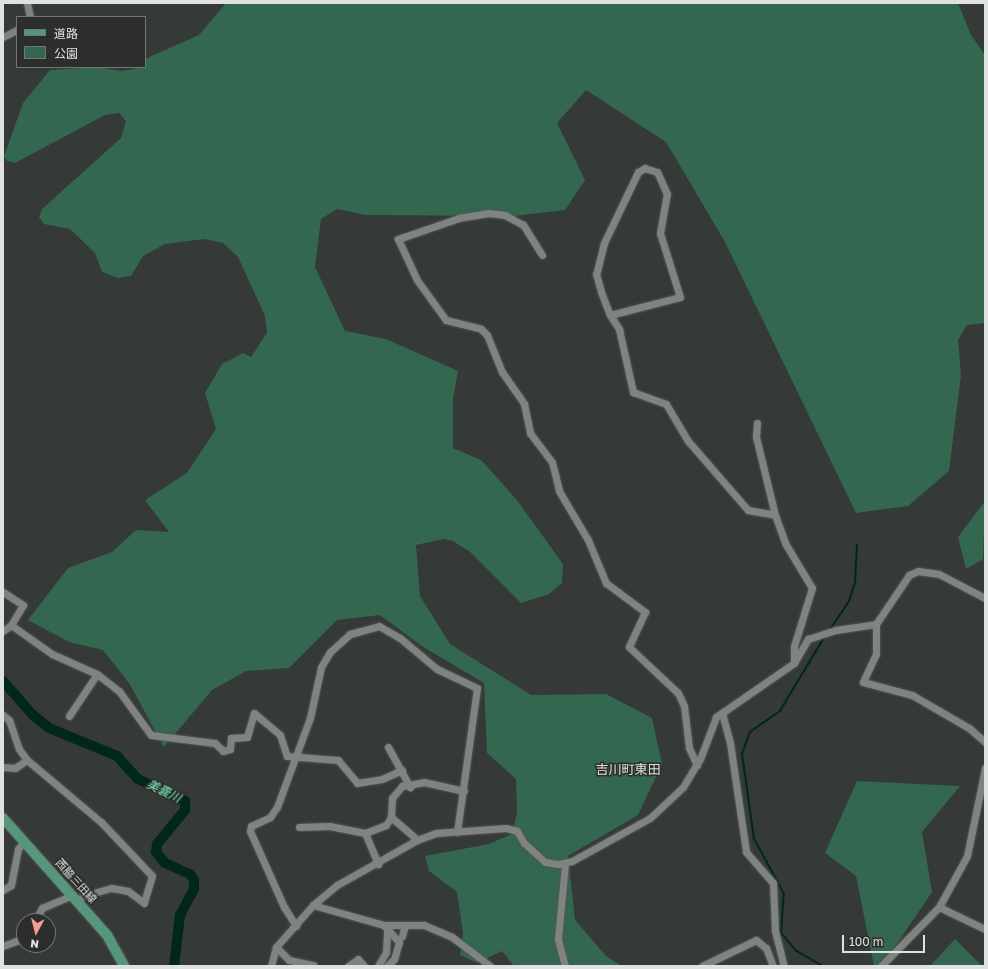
<!DOCTYPE html>
<html>
<head>
<meta charset="utf-8">
<style>
  body { margin:0 }
  #map { position:relative; width:988px; height:969px; overflow:hidden; background:#353937; font-family:"Golos Text","Noto Sans JP",sans-serif }
  div>[style] { position:absolute }
  [style*='--x'] { left:calc(var(--x)*1px); top:calc(var(--y)*1px); width:calc(var(--w)*1px); rotate:calc(var(--a)*1deg) }
  .green>* { inset:0; background:#34674f }
  .stream>* { height:1.5px; margin:-0.75px; padding:0 0.75px; transform-origin:0.75px; border-radius:0.75px; background:#002717 }
  .river>* { height:10px; margin:-5px; padding:0 5px; transform-origin:5px; border-radius:5px; background:#002717 }
  .roads { filter:drop-shadow(0 0 1px #545655) drop-shadow(0 0 1px #545655) }
  .street>* { height:7px; margin:-3.5px; padding:0 3.5px; transform-origin:3.5px; border-radius:3.5px; background:#7f8381 }
  .primary>* { height:10px; margin:-5px; padding:0 5px; transform-origin:5px; border-radius:5px; background:#56967a }
  span { translate:-50% -50%; white-space:nowrap; text-align:center; line-height:1.15; -webkit-text-stroke:3px #2b2e2d; paint-order:stroke }
  .street-label { font-size:11px; color:#e0e2e1 }
  .water-label { font-size:12px; color:#7ce8b5; font-style:italic }
  .quarter-label { font-size:13px; color:#e0e2e1 }
  .frame { position:absolute; inset:0; border:4px solid #e0e2e1; pointer-events:none }
  .legend { position:absolute; left:16px; top:16px; width:130px; height:52px; box-sizing:border-box; background:#2b2e2d; border:1px solid #737675; margin:0; padding:5px 7px; list-style:none; font-size:12px; color:#e0e2e1 }
  .legend li { display:flex; align-items:center; gap:8px; height:20px }
  .legend b { width:20px; border:1px solid #737675 }
  .north { position:absolute; left:16px; top:913px; width:40px; height:40px; box-sizing:border-box; background:#2b2e2d; border:1px solid #737675; border-radius:50%; rotate:187deg; font-size:11px; font-weight:700; line-height:16px; text-align:center; color:#e0e2e1 }
  .north::after { content:''; display:block; margin:auto; width:14px; height:18px; background:#f59c95; clip-path:polygon(50% 0,100% 100%,50% 72%,0 100%) }
  .scale { position:absolute; left:842px; top:935px; width:83px; height:18px; box-sizing:border-box; border:2px solid #e0e2e1; border-top:0; padding-left:5px; font-size:12px; line-height:14px; white-space:nowrap; color:#e0e2e1; -webkit-text-stroke:3px #2b2e2d; paint-order:stroke }
</style>
</head>
<body>
<div id="map">
  <div class="green">
    <div style="clip-path:polygon(226px 3px,958px 3px,971px 35px,985px 55px,985px 323px,967px 325px,958px 340px,961px 375px,949px 471px,908px 506px,856px 513px,725px 242px,666px 142px,586px 90px,557px 123px,585px 180px,565px 210px,514px 216px,365px 215px,337px 209px,321px 219px,315px 267px,345px 331px,386px 339px,458px 371px,453px 399px,453px 448px,481px 460px,516px 499px,563px 564px,562px 583px,549px 594px,521px 603px,470px 552px,453px 541px,444px 539px,416px 545px,420px 596px,450px 644px,531px 695px,606px 694px,652px 718px,662px 764px,638px 815px,568px 856px,575px 920px,606px 956px,622px 966px,514px 966px,502px 951px,477px 963px,460px 955px,463px 934px,457px 892px,429px 871px,425px 856px,489px 844px,512px 834px,517px 813px,516px 779px,487px 753px,484px 683px,423px 647px,380px 615px,337px 620px,289px 668px,246px 671px,212px 690px,164px 747px,129px 683px,103px 650px,69px 642px,28px 620px,68px 568px,112px 552px,136px 530px,169px 532px,145px 500px,187px 473px,216px 429px,205px 393px,222px 364px,243px 353px,251px 357px,267px 333px,265px 316px,238px 257px,223px 243px,204px 239px,165px 244px,143px 256px,131px 276px,118px 278px,102px 272px,95px 253px,70px 229px,44px 224px,39px 217px,42px 209px,121px 138px,126px 121px,119px 113px,105px 115px,15px 163px,7px 161px,4px 156px,23px 103px,50px 70px,97px 67px,122px 71px,145px 67px,145px 59px,199px 35px)"></div>
    <div style="clip-path:polygon(985px 501px,983px 559px,966px 569px,958px 537px)"></div>
    <div style="clip-path:polygon(857px 781px,960px 786px,922px 832px,932px 892px,882px 966px,874px 966px,856px 876px,825px 853px)"></div>
    <div style="clip-path:polygon(955px 939px,982px 966px,930px 966px)"></div>
  </div>
  <div class="stream">
    <div style="--x:831;--y:628;--w:32;--a:-56"></div>
    <div style="--x:849;--y:601;--w:19;--a:-72"></div>
    <div style="--x:855;--y:583;--w:38;--a:-87"></div>
    <div style="--x:822;--y:966;--w:30;--a:-150"></div>
    <div style="--x:796;--y:951;--w:23;--a:-130"></div>
    <div style="--x:781;--y:933;--w:39;--a:-86"></div>
    <div style="--x:784;--y:894;--w:63;--a:-118.6"></div>
    <div style="--x:754;--y:839;--w:86;--a:-98"></div>
    <div style="--x:742;--y:754;--w:23;--a:-70"></div>
    <div style="--x:750;--y:732;--w:37;--a:-35"></div>
    <div style="--x:780;--y:711;--w:87;--a:-59"></div>
  </div>
  <div class="river">
    <div style="--x:3;--y:681;--w:45;--a:48.6"></div>
    <div style="--x:33;--y:715;--w:21;--a:39"></div>
    <div style="--x:49;--y:728;--w:74;--a:22.4"></div>
    <div style="--x:117;--y:756;--w:31;--a:48"></div>
    <div style="--x:138;--y:779;--w:52;--a:25.1"></div>
    <div style="--x:185;--y:801;--w:9;--a:90"></div>
    <div style="--x:185;--y:810;--w:44;--a:129.5"></div>
    <div style="--x:157;--y:844;--w:8;--a:97"></div>
    <div style="--x:156;--y:852;--w:14;--a:51"></div>
    <div style="--x:165;--y:863;--w:27;--a:24"></div>
    <div style="--x:190;--y:874;--w:7;--a:56"></div>
    <div style="--x:194;--y:880;--w:9;--a:90"></div>
    <div style="--x:194;--y:889;--w:30;--a:118"></div>
    <div style="--x:180;--y:915;--w:51;--a:96.7"></div>
  </div>
  <div class="roads">
    <div class="street">
      <div style="--x:27;--y:3;--w:14;--a:78"></div>
      <div style="--x:3;--y:37;--w:16;--a:-27"></div>
      <div style="--x:542;--y:255;--w:36;--a:-122"></div>
      <div style="--x:523;--y:225;--w:21;--a:-151"></div>
      <div style="--x:505;--y:215;--w:16;--a:-173"></div>
      <div style="--x:489;--y:213;--w:30;--a:171"></div>
      <div style="--x:459;--y:218;--w:65;--a:161"></div>
      <div style="--x:398;--y:239;--w:45;--a:65.1"></div>
      <div style="--x:417;--y:280;--w:49;--a:54.1"></div>
      <div style="--x:446;--y:320;--w:36;--a:14"></div>
      <div style="--x:481;--y:329;--w:8;--a:45"></div>
      <div style="--x:487;--y:335;--w:40;--a:68"></div>
      <div style="--x:502;--y:372;--w:39;--a:55"></div>
      <div style="--x:524;--y:404;--w:30;--a:78"></div>
      <div style="--x:530;--y:433;--w:36;--a:53"></div>
      <div style="--x:552;--y:462;--w:30;--a:76"></div>
      <div style="--x:559;--y:491;--w:57;--a:59.4"></div>
      <div style="--x:588;--y:540;--w:47;--a:67.3"></div>
      <div style="--x:606;--y:583;--w:49;--a:36.6"></div>
      <div style="--x:645;--y:612;--w:38;--a:115"></div>
      <div style="--x:629;--y:647;--w:67;--a:43.2"></div>
      <div style="--x:678;--y:693;--w:14;--a:65"></div>
      <div style="--x:684;--y:706;--w:42;--a:83.2"></div>
      <div style="--x:689;--y:748;--w:19;--a:65"></div>
      <div style="--x:610;--y:315;--w:72;--a:-14.4"></div>
      <div style="--x:680;--y:297;--w:67;--a:-107.4"></div>
      <div style="--x:660;--y:233;--w:40;--a:-80"></div>
      <div style="--x:667;--y:194;--w:24;--a:-114"></div>
      <div style="--x:657;--y:172;--w:13;--a:-162"></div>
      <div style="--x:645;--y:168;--w:8;--a:150"></div>
      <div style="--x:638;--y:172;--w:79;--a:115.6"></div>
      <div style="--x:604;--y:243;--w:32;--a:104"></div>
      <div style="--x:596;--y:274;--w:19;--a:74"></div>
      <div style="--x:601;--y:292;--w:25;--a:69"></div>
      <div style="--x:610;--y:315;--w:17;--a:57"></div>
      <div style="--x:619;--y:329;--w:65;--a:77.5"></div>
      <div style="--x:633;--y:392;--w:35;--a:20"></div>
      <div style="--x:666;--y:404;--w:43;--a:59.3"></div>
      <div style="--x:688;--y:441;--w:91;--a:49"></div>
      <div style="--x:748;--y:510;--w:27;--a:10"></div>
      <div style="--x:757;--y:423;--w:14;--a:94"></div>
      <div style="--x:756;--y:437;--w:80;--a:76.3"></div>
      <div style="--x:775;--y:515;--w:30;--a:70"></div>
      <div style="--x:785;--y:543;--w:52;--a:59"></div>
      <div style="--x:812;--y:588;--w:61;--a:107.2"></div>
      <div style="--x:794;--y:646;--w:17;--a:90"></div>
      <div style="--x:3;--y:592;--w:24;--a:33"></div>
      <div style="--x:23;--y:605;--w:23;--a:121"></div>
      <div style="--x:11;--y:625;--w:10;--a:143"></div>
      <div style="--x:876;--y:624;--w:30;--a:90"></div>
      <div style="--x:876;--y:654;--w:31;--a:115"></div>
      <div style="--x:863;--y:682;--w:51;--a:14.9"></div>
      <div style="--x:912;--y:695;--w:66;--a:30.1"></div>
      <div style="--x:969;--y:728;--w:21;--a:41"></div>
      <div style="--x:11;--y:625;--w:50;--a:35.3"></div>
      <div style="--x:52;--y:654;--w:49;--a:24"></div>
      <div style="--x:97;--y:674;--w:28;--a:38"></div>
      <div style="--x:119;--y:691;--w:54;--a:54"></div>
      <div style="--x:151;--y:735;--w:64;--a:7.1"></div>
      <div style="--x:215;--y:743;--w:11;--a:45"></div>
      <div style="--x:223;--y:751;--w:7;--a:-16"></div>
      <div style="--x:230;--y:749;--w:11;--a:-85"></div>
      <div style="--x:231;--y:738;--w:16;--a:-4"></div>
      <div style="--x:247;--y:737;--w:25;--a:-74"></div>
      <div style="--x:254;--y:713;--w:34;--a:40"></div>
      <div style="--x:280;--y:735;--w:22;--a:72"></div>
      <div style="--x:287;--y:756;--w:51;--a:4.5"></div>
      <div style="--x:338;--y:760;--w:30;--a:50"></div>
      <div style="--x:357;--y:783;--w:25;--a:-9"></div>
      <div style="--x:382;--y:779;--w:22;--a:-24"></div>
      <div style="--x:722;--y:713;--w:31;--a:75"></div>
      <div style="--x:730;--y:743;--w:110;--a:81.6"></div>
      <div style="--x:746;--y:852;--w:41;--a:48.9"></div>
      <div style="--x:773;--y:883;--w:48;--a:87.6"></div>
      <div style="--x:775;--y:931;--w:36;--a:76"></div>
      <div style="--x:3;--y:715;--w:8;--a:40"></div>
      <div style="--x:9;--y:720;--w:31;--a:71"></div>
      <div style="--x:19;--y:749;--w:14;--a:54"></div>
      <div style="--x:27;--y:760;--w:97;--a:40"></div>
      <div style="--x:101;--y:822;--w:74;--a:46.6"></div>
      <div style="--x:152;--y:876;--w:28;--a:107"></div>
      <div style="--x:144;--y:903;--w:20;--a:-143"></div>
      <div style="--x:128;--y:891;--w:17;--a:-170"></div>
      <div style="--x:111;--y:888;--w:29;--a:164"></div>
      <div style="--x:83;--y:896;--w:8;--a:130"></div>
      <div style="--x:69;--y:716;--w:50;--a:-56.3"></div>
      <div style="--x:388;--y:747;--w:46;--a:61.2"></div>
      <div style="--x:3;--y:767;--w:12;--a:5"></div>
      <div style="--x:15;--y:768;--w:14;--a:-34"></div>
      <div style="--x:391;--y:817;--w:35;--a:41"></div>
      <div style="--x:299;--y:827;--w:30;--a:-2"></div>
      <div style="--x:329;--y:826;--w:37;--a:11"></div>
      <div style="--x:365;--y:833;--w:22;--a:-21"></div>
      <div style="--x:386;--y:825;--w:9;--a:-58"></div>
      <div style="--x:391;--y:817;--w:19;--a:-87"></div>
      <div style="--x:392;--y:798;--w:16;--a:-50"></div>
      <div style="--x:402;--y:786;--w:22;--a:-10"></div>
      <div style="--x:424;--y:782;--w:41;--a:12.7"></div>
      <div style="--x:365;--y:833;--w:34;--a:67"></div>
      <div style="--x:3;--y:890;--w:9;--a:-32"></div>
      <div style="--x:11;--y:885;--w:37;--a:-79"></div>
      <div style="--x:18;--y:849;--w:10;--a:-53"></div>
      <div style="--x:313;--y:905;--w:74;--a:15.7"></div>
      <div style="--x:384;--y:925;--w:40;--a:0"></div>
      <div style="--x:424;--y:925;--w:30;--a:23"></div>
      <div style="--x:452;--y:937;--w:48;--a:37.3"></div>
      <div style="--x:939;--y:907;--w:51;--a:25.6"></div>
      <div style="--x:35;--y:921;--w:15;--a:-62"></div>
      <div style="--x:42;--y:908;--w:33;--a:-23"></div>
      <div style="--x:384;--y:925;--w:23;--a:49"></div>
      <div style="--x:399;--y:942;--w:18;--a:106"></div>
      <div style="--x:394;--y:959;--w:10;--a:135"></div>
      <div style="--x:296;--y:926;--w:22;--a:-122"></div>
      <div style="--x:284;--y:907;--w:83;--a:-114.1"></div>
      <div style="--x:250;--y:831;--w:5;--a:-79"></div>
      <div style="--x:251;--y:826;--w:21;--a:-25"></div>
      <div style="--x:270;--y:817;--w:12;--a:-55"></div>
      <div style="--x:277;--y:807;--w:95;--a:-69.7"></div>
      <div style="--x:310;--y:718;--w:52;--a:-77.8"></div>
      <div style="--x:321;--y:667;--w:17;--a:-59"></div>
      <div style="--x:330;--y:652;--w:27;--a:-42"></div>
      <div style="--x:350;--y:634;--w:30;--a:-15"></div>
      <div style="--x:379;--y:626;--w:24;--a:30"></div>
      <div style="--x:400;--y:638;--w:48;--a:40"></div>
      <div style="--x:437;--y:669;--w:44;--a:25.4"></div>
      <div style="--x:477;--y:688;--w:145;--a:97.9"></div>
      <div style="--x:402;--y:936;--w:11;--a:-75"></div>
      <div style="--x:3;--y:946;--w:22;--a:-21"></div>
      <div style="--x:276;--y:947;--w:18;--a:45"></div>
      <div style="--x:289;--y:960;--w:25;--a:12"></div>
      <div style="--x:271;--y:966;--w:20;--a:-75"></div>
      <div style="--x:276;--y:947;--w:56;--a:-48.6"></div>
      <div style="--x:313;--y:905;--w:31;--a:-40"></div>
      <div style="--x:337;--y:885;--w:92;--a:-29.4"></div>
      <div style="--x:417;--y:840;--w:20;--a:-20"></div>
      <div style="--x:436;--y:833;--w:70;--a:-4.1"></div>
      <div style="--x:506;--y:828;--w:11;--a:15"></div>
      <div style="--x:517;--y:831;--w:14;--a:60"></div>
      <div style="--x:524;--y:843;--w:28;--a:42"></div>
      <div style="--x:545;--y:862;--w:13;--a:9"></div>
      <div style="--x:558;--y:864;--w:14;--a:-12"></div>
      <div style="--x:572;--y:861;--w:89;--a:-28.9"></div>
      <div style="--x:650;--y:818;--w:45;--a:-43.2"></div>
      <div style="--x:683;--y:787;--w:33;--a:-59"></div>
      <div style="--x:700;--y:759;--w:45;--a:-69.1"></div>
      <div style="--x:716;--y:717;--w:95;--a:-34.7"></div>
      <div style="--x:794;--y:663;--w:28;--a:-60"></div>
      <div style="--x:808;--y:639;--w:29;--a:-18"></div>
      <div style="--x:836;--y:630;--w:40;--a:-8.5"></div>
      <div style="--x:876;--y:624;--w:59;--a:-56"></div>
      <div style="--x:909;--y:575;--w:10;--a:-24"></div>
      <div style="--x:918;--y:571;--w:21;--a:8"></div>
      <div style="--x:939;--y:574;--w:52;--a:27.6"></div>
      <div style="--x:348;--y:966;--w:12;--a:-35"></div>
      <div style="--x:358;--y:959;--w:9;--a:49"></div>
      <div style="--x:378;--y:966;--w:16;--a:-60"></div>
      <div style="--x:386;--y:952;--w:21;--a:-87"></div>
      <div style="--x:565;--y:966;--w:28;--a:-105"></div>
      <div style="--x:558;--y:939;--w:76;--a:-84.7"></div>
      <div style="--x:702;--y:966;--w:60;--a:-25.7"></div>
      <div style="--x:756;--y:940;--w:13;--a:39"></div>
      <div style="--x:766;--y:948;--w:19;--a:69"></div>
      <div style="--x:881;--y:966;--w:83;--a:-45.5"></div>
      <div style="--x:939;--y:907;--w:58;--a:-61.2"></div>
      <div style="--x:967;--y:856;--w:90;--a:-78.4"></div>
    </div>
    <div class="primary">
      <div style="--x:3;--y:818;--w:157;--a:48.4"></div>
      <div style="--x:107;--y:935;--w:35;--a:61"></div>
    </div>
  </div>
  <div class="street-label">
    <span style="left:76px;top:881px;rotate:48deg">西脇三田線</span>
  </div>
  <div class="water-label">
    <span style="left:164px;top:791px;rotate:26deg">美嚢川</span>
  </div>
  <div class="quarter-label">
    <span style="left:628px;top:769px">吉川町東田</span>
  </div>
  <div class="frame"></div>
  <ul class="legend">
  <li><b style="height:5px;background:#56967a"></b>道路</li>
  <li><b style="height:11px;background:#34674f"></b>公園</li>
  </ul>
  <div class="north">N</div>
  <div class="scale">100 m</div>
</div>
</body>
</html>
